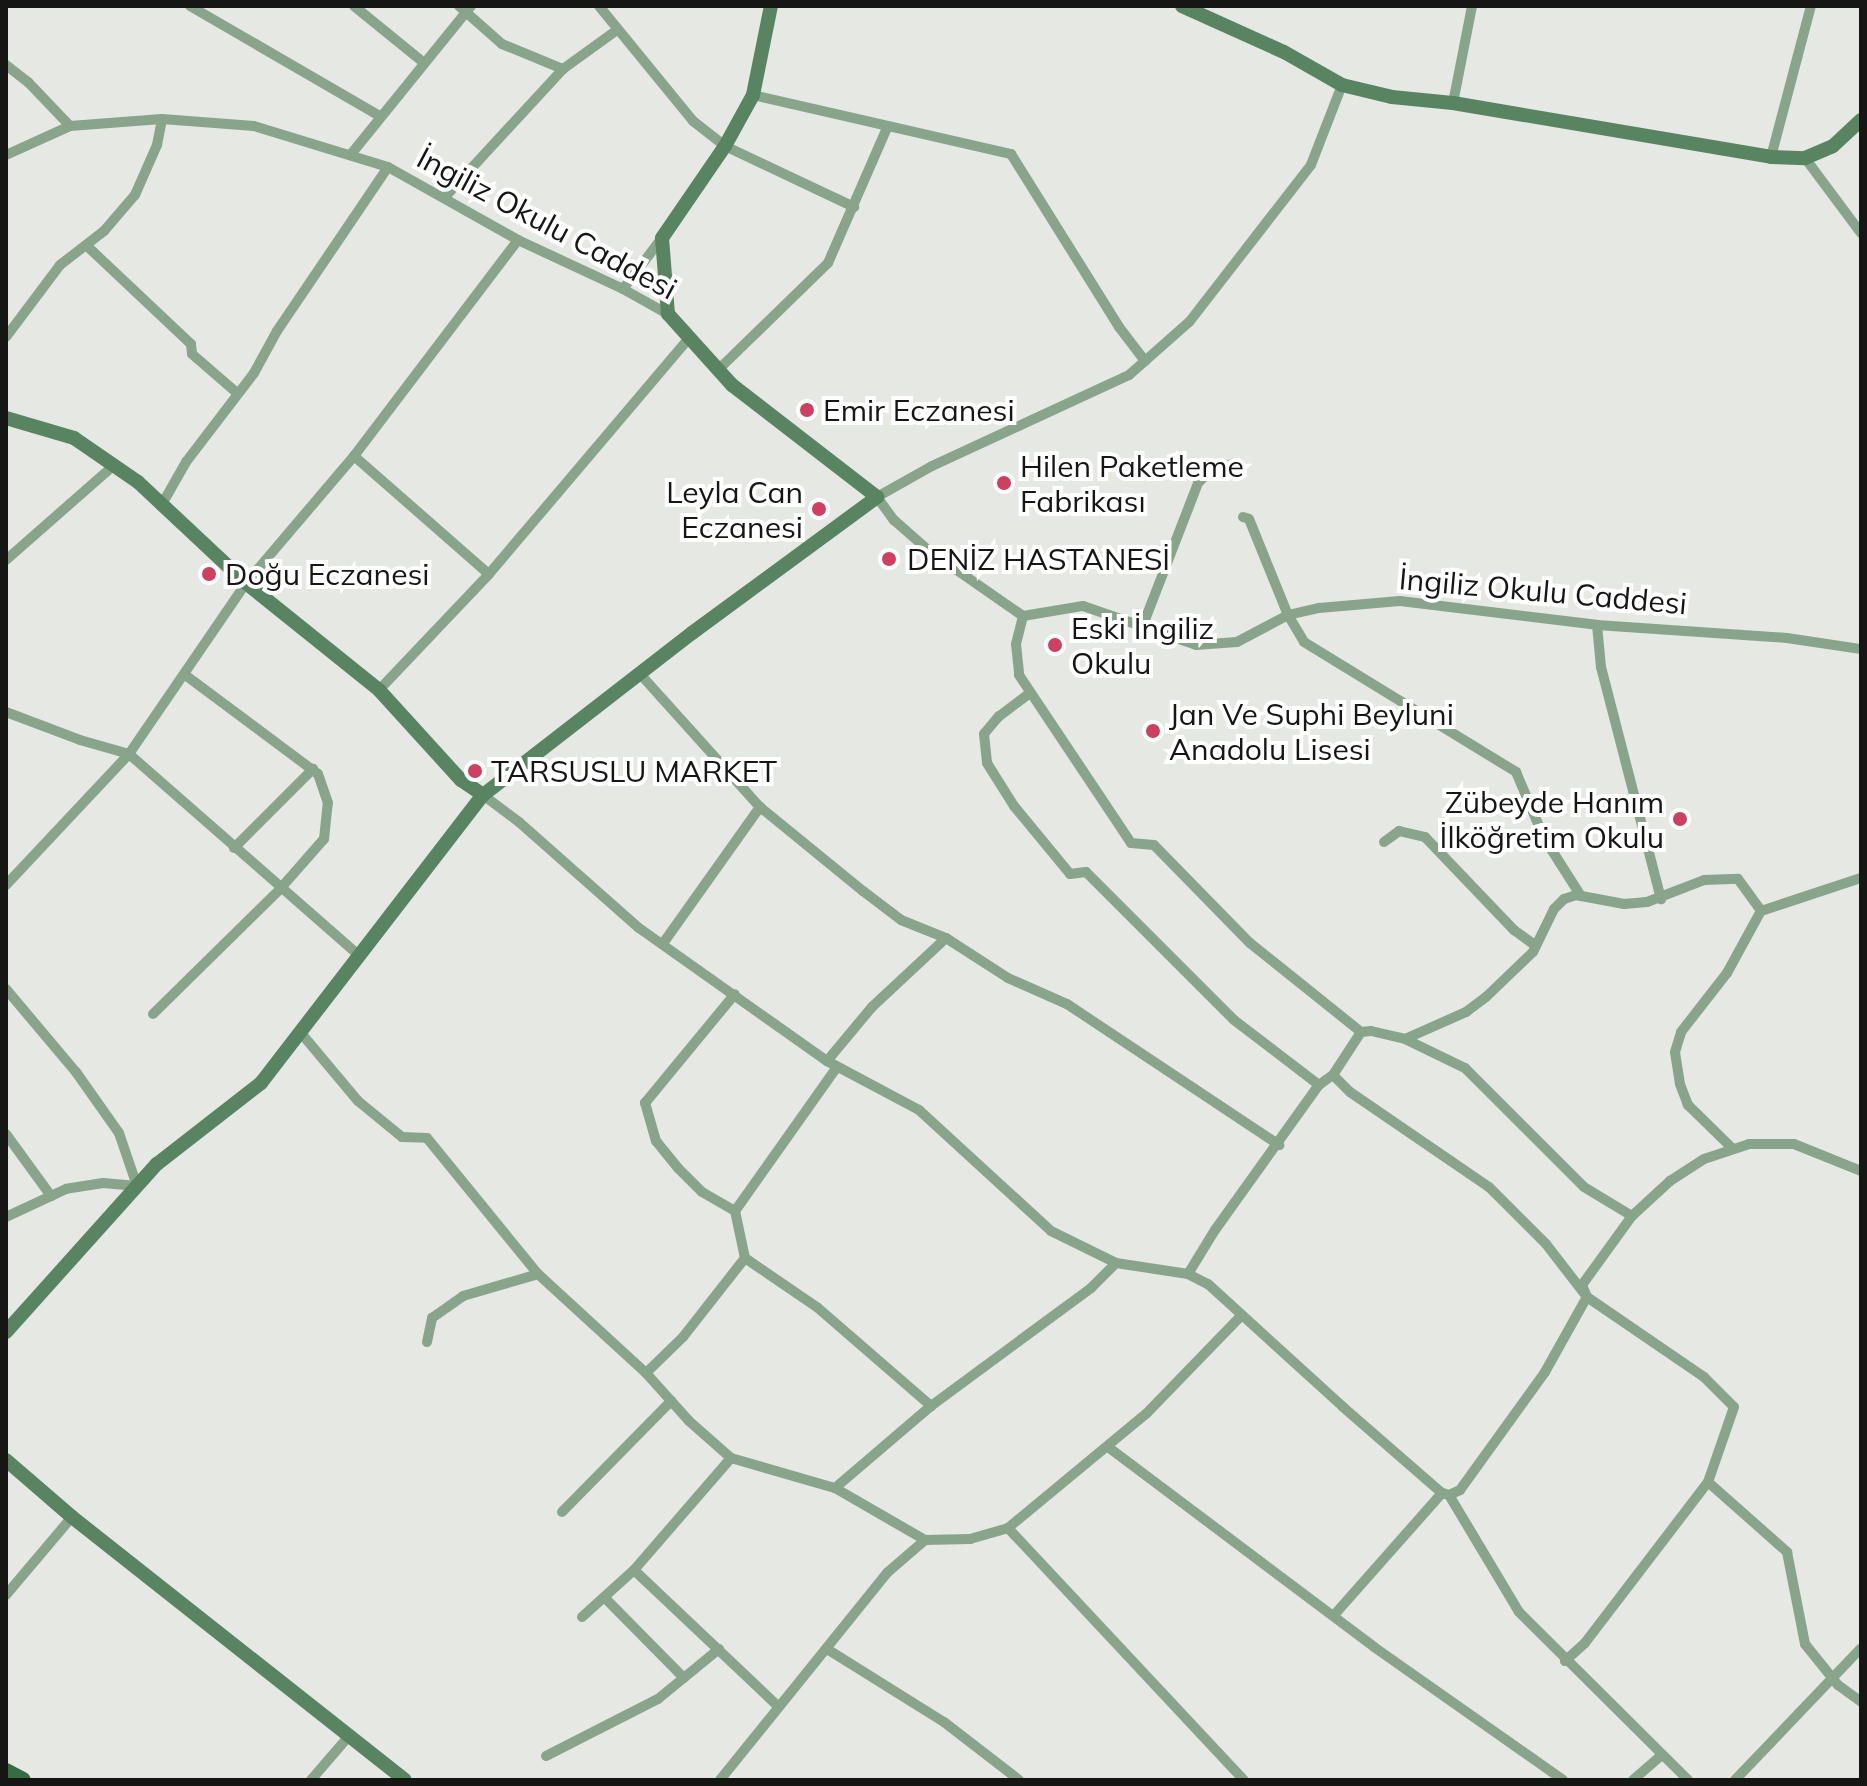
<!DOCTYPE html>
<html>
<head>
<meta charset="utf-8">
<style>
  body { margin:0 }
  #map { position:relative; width:1867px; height:1786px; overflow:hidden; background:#e6e8e3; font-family:Mulish,sans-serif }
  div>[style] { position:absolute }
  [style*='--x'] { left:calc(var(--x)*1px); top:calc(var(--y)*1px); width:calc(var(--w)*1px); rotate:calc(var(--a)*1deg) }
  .street>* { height:10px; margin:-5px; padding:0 5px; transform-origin:5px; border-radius:5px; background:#88a58c }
  .secondary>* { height:14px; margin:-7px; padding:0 7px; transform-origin:7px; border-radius:7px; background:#598461 }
  .primary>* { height:16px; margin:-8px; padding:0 8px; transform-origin:8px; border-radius:8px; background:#366c42 }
  .dots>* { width:22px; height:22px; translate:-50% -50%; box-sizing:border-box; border:4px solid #fff; border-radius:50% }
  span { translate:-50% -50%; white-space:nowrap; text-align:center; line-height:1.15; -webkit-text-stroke:8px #fff; paint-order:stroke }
  .street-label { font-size:30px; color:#161715 }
  .poi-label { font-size:30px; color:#161715 }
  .left { translate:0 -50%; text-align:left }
  .right { translate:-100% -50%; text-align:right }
  .frame { position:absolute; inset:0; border:8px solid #161715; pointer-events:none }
</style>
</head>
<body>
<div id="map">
  <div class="street">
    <div style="--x:190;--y:6;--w:220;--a:30.1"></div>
    <div style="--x:354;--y:6;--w:89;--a:39.1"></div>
    <div style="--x:459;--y:6;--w:57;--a:41.5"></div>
    <div style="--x:502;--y:44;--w:66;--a:22.3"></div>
    <div style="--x:563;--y:69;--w:67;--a:-35.8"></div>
    <div style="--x:599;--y:6;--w:149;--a:50.7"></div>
    <div style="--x:693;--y:121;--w:41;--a:38"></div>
    <div style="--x:725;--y:146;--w:143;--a:25.3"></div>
    <div style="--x:6;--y:65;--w:28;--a:38"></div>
    <div style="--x:28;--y:82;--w:61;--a:46.3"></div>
    <div style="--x:1342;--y:85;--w:86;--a:111.2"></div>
    <div style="--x:1311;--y:165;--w:199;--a:127.8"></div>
    <div style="--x:1189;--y:322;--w:80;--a:138.5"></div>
    <div style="--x:1129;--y:375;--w:217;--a:155.2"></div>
    <div style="--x:932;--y:466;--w:63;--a:150.6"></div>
    <div style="--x:877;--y:497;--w:29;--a:54"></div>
    <div style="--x:894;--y:520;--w:45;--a:41.4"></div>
    <div style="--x:928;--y:550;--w:116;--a:34.8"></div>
    <div style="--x:1023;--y:616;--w:61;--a:-9.5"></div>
    <div style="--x:1083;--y:606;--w:120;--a:19"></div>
    <div style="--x:1196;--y:645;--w:41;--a:-4.2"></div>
    <div style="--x:1237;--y:642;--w:58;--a:-27.9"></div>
    <div style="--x:1288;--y:615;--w:32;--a:-13"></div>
    <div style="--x:1319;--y:608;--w:81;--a:-4.9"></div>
    <div style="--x:1400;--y:601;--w:198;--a:6.9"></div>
    <div style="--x:1597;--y:625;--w:190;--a:3.9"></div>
    <div style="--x:1787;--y:638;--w:75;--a:8.5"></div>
    <div style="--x:753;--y:95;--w:265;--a:12.9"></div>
    <div style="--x:1011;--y:154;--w:204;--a:58"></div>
    <div style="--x:1119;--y:327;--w:43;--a:52.6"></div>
    <div style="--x:1453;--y:103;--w:99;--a:-78.9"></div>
    <div style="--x:352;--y:153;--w:189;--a:-51"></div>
    <div style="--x:6;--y:155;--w:70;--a:-24.4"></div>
    <div style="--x:70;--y:126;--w:92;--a:-4.4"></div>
    <div style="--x:162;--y:119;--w:92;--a:4.4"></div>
    <div style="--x:254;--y:126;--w:140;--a:17"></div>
    <div style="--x:388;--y:167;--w:149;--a:29.3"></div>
    <div style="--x:518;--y:240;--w:116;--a:25"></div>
    <div style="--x:623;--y:289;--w:51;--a:29.1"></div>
    <div style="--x:1771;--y:157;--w:156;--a:-75.2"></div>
    <div style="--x:1805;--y:158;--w:94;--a:53.3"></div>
    <div style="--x:444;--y:198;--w:176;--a:-47.3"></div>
    <div style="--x:87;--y:246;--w:143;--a:43.3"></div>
    <div style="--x:191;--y:344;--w:10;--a:84"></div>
    <div style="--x:192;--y:354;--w:60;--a:40.9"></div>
    <div style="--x:623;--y:289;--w:64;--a:-52.6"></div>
    <div style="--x:6;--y:337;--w:90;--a:-53.1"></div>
    <div style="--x:60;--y:265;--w:56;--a:-37.7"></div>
    <div style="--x:104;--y:231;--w:48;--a:-49.3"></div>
    <div style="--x:135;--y:195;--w:55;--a:-66.3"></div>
    <div style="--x:157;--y:145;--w:26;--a:-79"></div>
    <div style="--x:720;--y:368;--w:151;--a:-44.2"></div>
    <div style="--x:828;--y:263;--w:147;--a:-66.4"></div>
    <div style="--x:354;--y:456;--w:179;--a:41.2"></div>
    <div style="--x:161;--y:506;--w:51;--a:-60.4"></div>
    <div style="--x:186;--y:462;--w:112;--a:-52.6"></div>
    <div style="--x:254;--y:373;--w:48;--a:-61.3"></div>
    <div style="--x:277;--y:331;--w:198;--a:-55.9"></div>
    <div style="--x:1243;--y:517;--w:6;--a:18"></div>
    <div style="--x:1249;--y:519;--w:104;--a:67.9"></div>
    <div style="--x:1288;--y:615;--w:31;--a:59"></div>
    <div style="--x:1304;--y:642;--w:249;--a:31.5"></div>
    <div style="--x:1516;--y:772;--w:72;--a:67"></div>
    <div style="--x:1544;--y:838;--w:69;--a:57.5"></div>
    <div style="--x:6;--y:560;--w:144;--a:-41.3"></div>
    <div style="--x:1023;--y:616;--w:29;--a:104"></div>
    <div style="--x:1016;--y:644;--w:31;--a:84"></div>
    <div style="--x:1019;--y:675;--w:202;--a:56.3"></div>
    <div style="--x:1131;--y:843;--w:23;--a:5"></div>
    <div style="--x:1154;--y:845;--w:137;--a:45.6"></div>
    <div style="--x:1250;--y:943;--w:142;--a:38.7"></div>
    <div style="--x:1143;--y:625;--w:152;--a:-68.8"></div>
    <div style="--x:1198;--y:483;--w:13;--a:-45"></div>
    <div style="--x:1207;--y:474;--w:29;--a:-22"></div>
    <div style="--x:1597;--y:625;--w:42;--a:84.6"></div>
    <div style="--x:1601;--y:667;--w:240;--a:75.5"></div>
    <div style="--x:641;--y:675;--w:178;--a:48"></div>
    <div style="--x:760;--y:807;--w:133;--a:39.2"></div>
    <div style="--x:863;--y:891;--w:48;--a:37.3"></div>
    <div style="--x:901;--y:920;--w:48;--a:21.8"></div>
    <div style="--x:946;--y:938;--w:74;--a:32.8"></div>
    <div style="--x:1008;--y:978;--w:64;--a:23.8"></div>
    <div style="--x:1067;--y:1004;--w:255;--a:33.6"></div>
    <div style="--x:379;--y:690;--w:160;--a:-46.5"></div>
    <div style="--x:489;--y:574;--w:311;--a:-49.7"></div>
    <div style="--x:1030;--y:693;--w:39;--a:143"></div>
    <div style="--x:999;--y:716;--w:23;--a:130"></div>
    <div style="--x:984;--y:734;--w:29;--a:84"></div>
    <div style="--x:987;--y:763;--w:51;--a:57.9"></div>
    <div style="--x:1014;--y:806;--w:88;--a:50.5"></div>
    <div style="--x:1070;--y:874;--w:16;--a:-7"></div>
    <div style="--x:1086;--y:872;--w:209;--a:45"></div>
    <div style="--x:1234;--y:1020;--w:107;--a:37.4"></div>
    <div style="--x:6;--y:712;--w:79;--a:20.7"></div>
    <div style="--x:80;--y:740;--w:51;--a:15.9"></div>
    <div style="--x:129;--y:754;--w:305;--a:41.2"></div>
    <div style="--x:483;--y:795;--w:45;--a:36.9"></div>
    <div style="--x:519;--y:822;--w:160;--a:41.5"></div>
    <div style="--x:639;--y:928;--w:230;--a:35.3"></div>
    <div style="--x:827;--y:1061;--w:104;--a:28"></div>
    <div style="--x:919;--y:1110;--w:179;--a:42.5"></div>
    <div style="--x:1051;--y:1231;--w:72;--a:26.2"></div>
    <div style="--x:1116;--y:1263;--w:73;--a:8.7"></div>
    <div style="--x:1188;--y:1274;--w:22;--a:27"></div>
    <div style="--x:1208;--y:1284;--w:183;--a:42.3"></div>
    <div style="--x:1343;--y:1407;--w:131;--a:41"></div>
    <div style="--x:1442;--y:1493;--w:7;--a:16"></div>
    <div style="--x:1449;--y:1495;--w:136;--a:59.1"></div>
    <div style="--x:1519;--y:1612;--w:238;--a:44.8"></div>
    <div style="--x:1384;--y:842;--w:19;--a:-36"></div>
    <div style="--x:1399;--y:831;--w:27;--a:13"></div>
    <div style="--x:1425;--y:837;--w:129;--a:46.3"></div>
    <div style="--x:1514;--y:930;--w:27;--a:36"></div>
    <div style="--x:234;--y:848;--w:112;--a:-45"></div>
    <div style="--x:6;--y:885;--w:180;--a:-46.8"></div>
    <div style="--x:129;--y:754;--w:207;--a:-55.6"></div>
    <div style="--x:246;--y:583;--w:167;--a:-49.6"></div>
    <div style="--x:354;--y:456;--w:271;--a:-52.8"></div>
    <div style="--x:664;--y:942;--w:166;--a:-54.6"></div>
    <div style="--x:6;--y:989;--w:109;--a:49.9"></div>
    <div style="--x:76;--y:1072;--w:75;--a:54.8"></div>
    <div style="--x:119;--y:1133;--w:56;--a:71.2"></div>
    <div style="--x:137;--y:1186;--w:34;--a:-175"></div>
    <div style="--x:103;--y:1183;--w:37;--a:171"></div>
    <div style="--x:66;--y:1189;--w:66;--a:155"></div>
    <div style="--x:153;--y:1014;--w:178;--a:-44.5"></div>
    <div style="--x:280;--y:889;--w:67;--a:-48.7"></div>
    <div style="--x:324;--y:839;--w:36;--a:-84"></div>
    <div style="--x:328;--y:803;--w:31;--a:-109"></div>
    <div style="--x:318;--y:774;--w:166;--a:-143.3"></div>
    <div style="--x:301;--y:1033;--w:89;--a:50"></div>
    <div style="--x:358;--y:1101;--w:57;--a:39.3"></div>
    <div style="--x:402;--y:1137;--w:25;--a:2"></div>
    <div style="--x:427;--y:1138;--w:176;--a:50.8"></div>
    <div style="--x:538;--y:1274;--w:147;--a:42.5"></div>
    <div style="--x:646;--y:1373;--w:64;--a:48.1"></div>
    <div style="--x:689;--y:1421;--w:56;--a:41.4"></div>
    <div style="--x:731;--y:1458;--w:108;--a:16.1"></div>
    <div style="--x:835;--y:1488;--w:104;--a:30"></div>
    <div style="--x:1405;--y:1039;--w:67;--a:-23.9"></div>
    <div style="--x:1466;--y:1012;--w:25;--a:-37"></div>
    <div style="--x:1486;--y:997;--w:65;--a:-43.8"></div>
    <div style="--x:1533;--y:952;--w:48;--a:-64"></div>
    <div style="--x:1554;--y:909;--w:14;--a:-45"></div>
    <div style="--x:1564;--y:899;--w:13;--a:-18"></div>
    <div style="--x:1576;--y:895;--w:49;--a:10.6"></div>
    <div style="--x:1624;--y:904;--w:23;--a:-5"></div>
    <div style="--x:1647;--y:902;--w:61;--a:-21.1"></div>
    <div style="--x:1704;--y:880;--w:34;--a:-2"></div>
    <div style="--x:1738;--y:879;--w:39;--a:54"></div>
    <div style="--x:827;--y:1061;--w:70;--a:-50.2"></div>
    <div style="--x:872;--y:1007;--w:101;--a:-43"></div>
    <div style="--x:1333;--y:1075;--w:24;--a:45"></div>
    <div style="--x:1350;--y:1092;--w:168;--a:34.4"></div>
    <div style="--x:1489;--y:1187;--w:81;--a:45"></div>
    <div style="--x:1546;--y:1244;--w:67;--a:52.3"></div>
    <div style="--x:1587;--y:1297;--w:142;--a:34.4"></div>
    <div style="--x:1704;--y:1377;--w:42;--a:45"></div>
    <div style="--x:1734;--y:1407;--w:79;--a:109.1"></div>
    <div style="--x:1708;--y:1482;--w:203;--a:127.4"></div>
    <div style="--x:1585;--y:1643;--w:27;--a:138"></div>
    <div style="--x:6;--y:1134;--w:77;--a:54"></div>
    <div style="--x:1732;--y:1148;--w:62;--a:-135.7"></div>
    <div style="--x:1688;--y:1105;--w:22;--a:-111"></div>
    <div style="--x:1680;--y:1084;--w:32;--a:-99"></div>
    <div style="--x:1675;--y:1052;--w:21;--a:-73"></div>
    <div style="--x:1681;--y:1032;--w:75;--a:-52.1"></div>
    <div style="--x:1727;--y:973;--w:71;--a:-61.3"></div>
    <div style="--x:1761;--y:911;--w:105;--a:-18.3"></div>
    <div style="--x:735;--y:1211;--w:176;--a:-54.7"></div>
    <div style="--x:745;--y:1258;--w:88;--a:34.4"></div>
    <div style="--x:818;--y:1308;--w:150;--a:40.9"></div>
    <div style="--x:1188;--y:1274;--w:52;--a:-58.5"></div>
    <div style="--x:1215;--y:1230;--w:178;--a:-54.4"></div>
    <div style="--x:1319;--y:1085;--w:17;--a:-36"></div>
    <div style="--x:1333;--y:1075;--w:51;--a:-56.9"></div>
    <div style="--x:1361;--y:1032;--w:10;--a:-6"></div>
    <div style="--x:1371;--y:1031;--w:35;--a:13"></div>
    <div style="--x:1405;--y:1039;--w:67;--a:25.8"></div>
    <div style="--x:1465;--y:1068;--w:168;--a:45"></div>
    <div style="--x:1584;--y:1187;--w:56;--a:31.1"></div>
    <div style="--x:1632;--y:1216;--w:52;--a:-42.6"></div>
    <div style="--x:1670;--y:1181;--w:40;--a:-32.9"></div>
    <div style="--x:1704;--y:1159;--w:47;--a:-18.4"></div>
    <div style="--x:1749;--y:1144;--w:45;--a:0"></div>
    <div style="--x:1794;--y:1144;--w:72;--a:21.9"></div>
    <div style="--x:427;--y:1342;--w:25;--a:-78"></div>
    <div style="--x:432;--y:1318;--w:38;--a:-35"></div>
    <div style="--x:463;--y:1296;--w:78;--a:-16.3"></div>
    <div style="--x:646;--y:1373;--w:52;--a:-44.2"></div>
    <div style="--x:683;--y:1337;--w:100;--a:-51.9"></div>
    <div style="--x:745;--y:1258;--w:48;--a:-102"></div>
    <div style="--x:735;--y:1211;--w:38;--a:-150"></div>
    <div style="--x:702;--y:1192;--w:34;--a:-135"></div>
    <div style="--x:678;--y:1168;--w:35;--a:-129"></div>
    <div style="--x:656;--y:1141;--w:40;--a:-106"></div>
    <div style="--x:645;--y:1103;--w:141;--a:-50.5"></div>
    <div style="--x:1108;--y:1447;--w:333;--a:36.9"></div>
    <div style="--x:1374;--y:1647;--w:231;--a:35.1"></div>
    <div style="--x:1708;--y:1482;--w:106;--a:41.5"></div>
    <div style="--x:1787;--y:1552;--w:94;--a:78.9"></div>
    <div style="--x:1805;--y:1644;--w:53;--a:51.2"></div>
    <div style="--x:1838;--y:1685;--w:29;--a:36"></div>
    <div style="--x:835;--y:1488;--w:126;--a:-40.5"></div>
    <div style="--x:931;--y:1406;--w:199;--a:-36.4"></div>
    <div style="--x:1091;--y:1288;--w:35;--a:-45"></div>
    <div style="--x:1449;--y:1495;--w:12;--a:-24"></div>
    <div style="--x:1460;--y:1490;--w:145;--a:-54.2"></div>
    <div style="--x:1545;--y:1372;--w:86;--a:-60.8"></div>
    <div style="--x:1587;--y:1297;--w:13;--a:-113"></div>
    <div style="--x:1582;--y:1285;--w:85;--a:-54.1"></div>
    <div style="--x:562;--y:1512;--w:156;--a:-45.5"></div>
    <div style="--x:1008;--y:1528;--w:345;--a:46.9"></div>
    <div style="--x:634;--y:1570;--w:198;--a:43.4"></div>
    <div style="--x:6;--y:1595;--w:102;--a:-49.8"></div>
    <div style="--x:606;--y:1599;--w:111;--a:45.4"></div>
    <div style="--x:1335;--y:1614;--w:162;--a:-48.5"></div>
    <div style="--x:582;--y:1617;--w:70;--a:-42.1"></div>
    <div style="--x:634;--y:1570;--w:148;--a:-49.1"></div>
    <div style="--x:827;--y:1649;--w:138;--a:32"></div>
    <div style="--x:944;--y:1722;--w:95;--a:37.7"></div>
    <div style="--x:546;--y:1756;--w:126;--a:-27"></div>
    <div style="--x:658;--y:1699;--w:79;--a:-39.3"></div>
    <div style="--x:311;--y:1780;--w:58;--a:-49.2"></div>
    <div style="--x:720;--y:1780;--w:267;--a:-51.1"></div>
    <div style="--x:888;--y:1572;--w:49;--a:-40.9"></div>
    <div style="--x:925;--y:1540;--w:45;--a:-1.3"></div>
    <div style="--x:970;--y:1539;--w:40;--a:-16"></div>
    <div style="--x:1008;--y:1528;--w:179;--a:-39.6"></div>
    <div style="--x:1146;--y:1414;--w:136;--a:-45.9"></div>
    <div style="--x:1633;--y:1780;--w:38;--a:-41"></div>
    <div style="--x:1735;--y:1780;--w:182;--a:-46.3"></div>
  </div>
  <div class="secondary">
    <div style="--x:1182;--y:6;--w:112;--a:24.3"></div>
    <div style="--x:1284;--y:52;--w:67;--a:29.6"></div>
    <div style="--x:1342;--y:85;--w:51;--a:13.5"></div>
    <div style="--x:1392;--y:97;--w:61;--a:5.6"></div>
    <div style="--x:1453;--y:103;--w:323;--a:9.6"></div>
    <div style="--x:1771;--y:157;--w:34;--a:2"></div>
    <div style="--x:1805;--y:158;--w:30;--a:-23"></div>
    <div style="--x:1833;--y:146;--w:38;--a:-43"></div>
    <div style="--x:6;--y:418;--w:71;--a:16.4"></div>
    <div style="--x:74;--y:438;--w:78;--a:34.5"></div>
    <div style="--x:138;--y:482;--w:148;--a:43.1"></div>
    <div style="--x:246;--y:583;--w:171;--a:38.8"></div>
    <div style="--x:379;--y:690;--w:122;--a:47.7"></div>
    <div style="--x:461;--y:780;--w:27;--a:34"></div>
    <div style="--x:6;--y:1332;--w:226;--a:-48.1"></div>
    <div style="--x:157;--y:1164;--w:132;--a:-37.9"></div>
    <div style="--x:261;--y:1083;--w:364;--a:-52.4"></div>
    <div style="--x:483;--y:795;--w:264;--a:-37.8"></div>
    <div style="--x:692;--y:633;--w:230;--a:-36.3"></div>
    <div style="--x:877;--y:497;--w:183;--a:-142.3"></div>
    <div style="--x:732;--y:385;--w:96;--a:-132"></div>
    <div style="--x:668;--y:314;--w:76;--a:-94.5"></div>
    <div style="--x:662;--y:238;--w:112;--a:-55.6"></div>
    <div style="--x:725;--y:146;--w:58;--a:-61.2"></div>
    <div style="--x:753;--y:95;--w:91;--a:-78.6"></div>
    <div style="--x:6;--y:1460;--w:87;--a:40.8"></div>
    <div style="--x:72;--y:1517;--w:424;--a:38.3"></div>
  </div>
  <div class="primary">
    <div style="--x:6;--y:1771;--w:19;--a:28"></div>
  </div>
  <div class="dots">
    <div style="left:807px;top:410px;background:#cf3f60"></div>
    <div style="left:1004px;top:483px;background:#cf3f60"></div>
    <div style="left:819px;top:509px;background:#cf3f60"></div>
    <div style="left:889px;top:559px;background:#cf3f60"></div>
    <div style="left:209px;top:574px;background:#cf3f60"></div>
    <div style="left:1055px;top:645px;background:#cf3f60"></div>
    <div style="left:1153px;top:731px;background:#cf3f60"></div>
    <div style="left:475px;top:771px;background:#cf3f60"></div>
    <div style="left:1680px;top:819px;background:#cf3f60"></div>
  </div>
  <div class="street-label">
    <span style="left:547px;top:223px;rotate:28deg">İngiliz Okulu Caddesi</span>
    <span style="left:1543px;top:591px;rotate:5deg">İngiliz Okulu Caddesi</span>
  </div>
  <div class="poi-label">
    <span class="left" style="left:823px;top:410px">Emir Eczanesi</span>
    <span class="left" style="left:1020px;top:483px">Hilen Paketleme<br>Fabrikası</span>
    <span class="right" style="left:803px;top:509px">Leyla Can<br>Eczanesi</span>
    <span class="left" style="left:907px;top:559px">DENİZ HASTANESİ</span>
    <span class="left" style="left:225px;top:574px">Doğu Eczanesi</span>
    <span class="left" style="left:1071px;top:645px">Eski İngiliz<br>Okulu</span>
    <span class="left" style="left:1169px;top:731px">Jan Ve Suphi Beyluni<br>Anadolu Lisesi</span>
    <span class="left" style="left:491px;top:771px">TARSUSLU MARKET</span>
    <span class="right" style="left:1664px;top:819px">Zübeyde Hanım<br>İlköğretim Okulu</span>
  </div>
  <div class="frame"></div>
</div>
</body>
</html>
